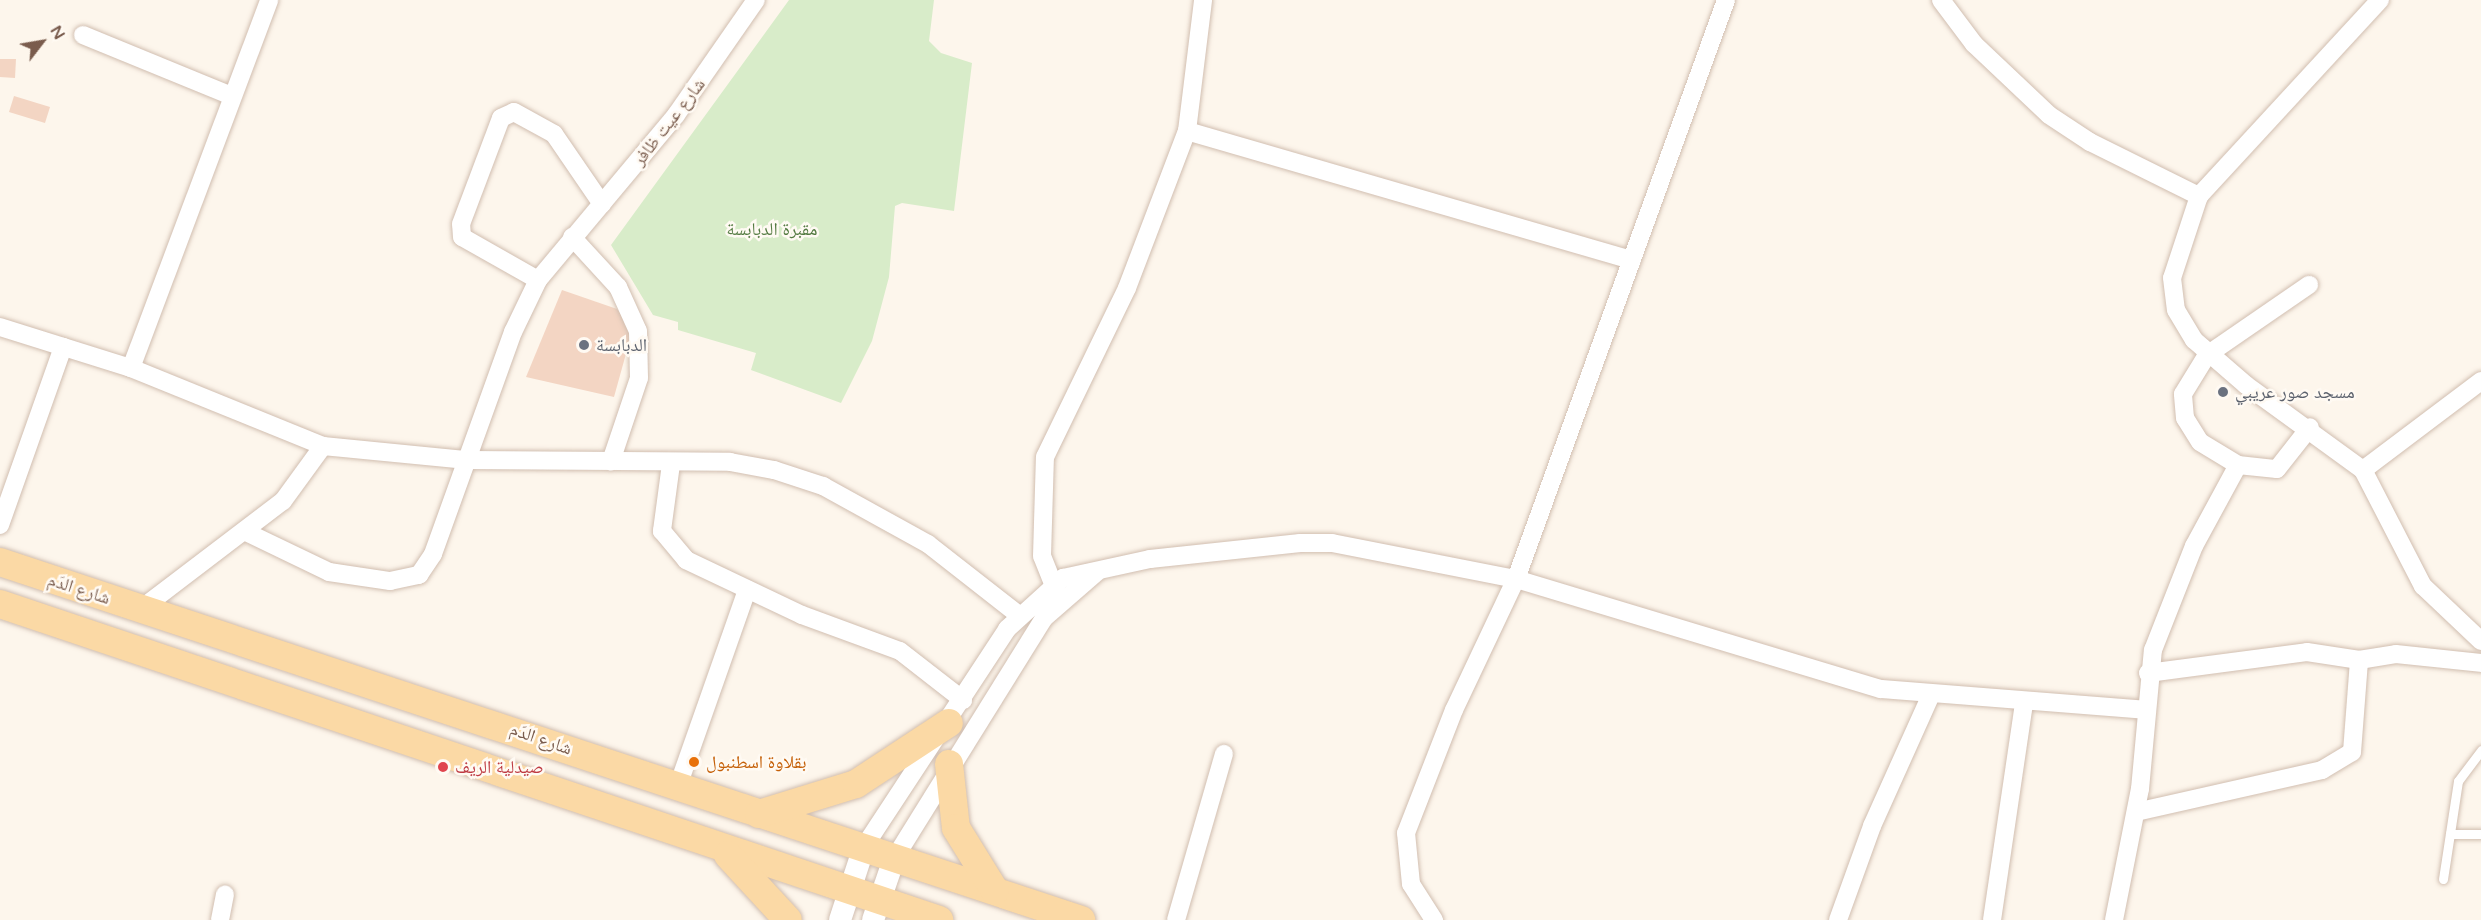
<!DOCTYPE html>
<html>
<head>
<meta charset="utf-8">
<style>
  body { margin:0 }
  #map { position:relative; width:2481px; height:920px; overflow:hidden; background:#fdf6ec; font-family:"Varela Round","Noto Naskh Arabic",sans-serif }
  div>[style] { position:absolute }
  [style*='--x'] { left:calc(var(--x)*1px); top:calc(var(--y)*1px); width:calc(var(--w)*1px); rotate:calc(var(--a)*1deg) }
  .green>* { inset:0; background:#d8ecc9 }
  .building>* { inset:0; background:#f3d5c3 }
  .roads { filter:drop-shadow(0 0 2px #d1beb0) drop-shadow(0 0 2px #d1beb0) }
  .service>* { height:9px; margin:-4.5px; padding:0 4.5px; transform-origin:4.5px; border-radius:4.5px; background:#fff }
  .minor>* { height:18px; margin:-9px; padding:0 9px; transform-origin:9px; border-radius:9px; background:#fff }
  .tertiary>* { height:22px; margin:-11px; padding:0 11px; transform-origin:11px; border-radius:11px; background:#fff }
  .primary>* { height:28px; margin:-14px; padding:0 14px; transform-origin:14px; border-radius:14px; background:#fbd9a5 }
  .dots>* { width:16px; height:16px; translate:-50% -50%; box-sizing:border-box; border:3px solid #fffaf3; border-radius:50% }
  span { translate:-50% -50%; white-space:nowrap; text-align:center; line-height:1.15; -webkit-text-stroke:5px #fffaf3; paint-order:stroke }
  .street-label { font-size:18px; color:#7a5c4d }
  .park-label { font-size:18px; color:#537a41 }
  .worship-label { font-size:18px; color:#5b616d }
  .left { translate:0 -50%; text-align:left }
  .food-label { font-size:18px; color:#c56008 }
  .health-label { font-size:18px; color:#be3a42 }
  .north { position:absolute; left:12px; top:12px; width:60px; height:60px; -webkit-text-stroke:4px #fffaf3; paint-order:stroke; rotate:59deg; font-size:16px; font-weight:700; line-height:24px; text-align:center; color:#7a5c4d }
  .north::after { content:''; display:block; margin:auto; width:21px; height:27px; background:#7a5c4d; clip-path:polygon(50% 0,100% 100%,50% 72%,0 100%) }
</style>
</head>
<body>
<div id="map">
  <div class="green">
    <div style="clip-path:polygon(789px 0,934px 0,929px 41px,941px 53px,972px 63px,954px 211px,902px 203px,895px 206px,889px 277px,872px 341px,841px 403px,751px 370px,756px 353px,678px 330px,678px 322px,653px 315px,611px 245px)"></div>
  </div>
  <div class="building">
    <div style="clip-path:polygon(0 59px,16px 59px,15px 78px,0 77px)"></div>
    <div style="clip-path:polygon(14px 96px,50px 107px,45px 123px,9px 112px)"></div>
    <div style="clip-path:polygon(562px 290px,617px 309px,625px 318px,632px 332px,614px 397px,526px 377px)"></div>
  </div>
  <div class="roads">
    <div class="service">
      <div style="--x:2450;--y:834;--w:31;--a:0"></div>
      <div style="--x:2443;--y:879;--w:99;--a:-81.3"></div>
      <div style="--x:2458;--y:781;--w:39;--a:-53"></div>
    </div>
    <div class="minor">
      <div style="--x:1941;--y:0;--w:55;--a:53.1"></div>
      <div style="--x:1974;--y:44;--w:103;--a:43.4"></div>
      <div style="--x:2049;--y:115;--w:49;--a:33.4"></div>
      <div style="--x:2090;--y:142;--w:122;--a:26.4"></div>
      <div style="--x:2199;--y:196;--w:267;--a:-47.3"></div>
      <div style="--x:83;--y:35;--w:161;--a:22.3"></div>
      <div style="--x:1187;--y:131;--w:463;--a:16.2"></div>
      <div style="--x:2199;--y:196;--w:86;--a:108.2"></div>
      <div style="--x:2172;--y:278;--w:32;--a:83"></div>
      <div style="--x:2176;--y:310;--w:35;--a:59"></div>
      <div style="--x:2194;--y:340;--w:69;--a:40.9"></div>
      <div style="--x:2246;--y:385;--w:145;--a:36"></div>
      <div style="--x:2363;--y:470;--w:131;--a:62.7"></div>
      <div style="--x:2423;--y:586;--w:80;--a:43.5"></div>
      <div style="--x:572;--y:237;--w:68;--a:47.4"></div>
      <div style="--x:618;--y:287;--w:48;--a:65.6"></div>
      <div style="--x:638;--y:331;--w:47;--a:88.8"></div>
      <div style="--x:639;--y:378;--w:88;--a:108.6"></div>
      <div style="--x:538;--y:280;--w:87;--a:-150.5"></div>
      <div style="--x:462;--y:237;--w:13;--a:-94"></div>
      <div style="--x:461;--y:224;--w:113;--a:-69.3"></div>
      <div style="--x:501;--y:118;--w:14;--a:-25"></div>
      <div style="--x:514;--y:112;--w:46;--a:28.8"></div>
      <div style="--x:554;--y:134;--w:85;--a:55.6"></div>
      <div style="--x:0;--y:327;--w:137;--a:17.4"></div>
      <div style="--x:131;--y:368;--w:207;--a:22.1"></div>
      <div style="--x:323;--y:446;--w:145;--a:5.6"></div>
      <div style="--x:467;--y:460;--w:263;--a:0.4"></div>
      <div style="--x:730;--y:462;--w:45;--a:10.3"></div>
      <div style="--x:774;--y:470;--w:52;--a:18.1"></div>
      <div style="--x:823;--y:486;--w:120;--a:28.9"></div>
      <div style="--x:928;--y:544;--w:115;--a:38"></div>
      <div style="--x:131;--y:368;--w:393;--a:-69.4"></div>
      <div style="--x:671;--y:464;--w:68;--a:97.7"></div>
      <div style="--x:662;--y:531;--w:38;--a:50"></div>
      <div style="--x:686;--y:560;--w:128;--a:25.4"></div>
      <div style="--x:802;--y:615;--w:104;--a:20.2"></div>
      <div style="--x:900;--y:651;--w:80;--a:37.9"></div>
      <div style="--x:2238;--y:465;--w:39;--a:6"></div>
      <div style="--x:2277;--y:469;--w:53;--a:-51.8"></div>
      <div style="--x:2363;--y:470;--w:148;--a:-37"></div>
      <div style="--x:0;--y:525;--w:189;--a:-70.5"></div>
      <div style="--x:246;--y:532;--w:92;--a:25.7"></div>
      <div style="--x:329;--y:572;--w:62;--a:8.4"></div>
      <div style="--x:390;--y:581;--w:30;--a:-12"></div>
      <div style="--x:419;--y:575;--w:25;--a:-56"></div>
      <div style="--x:433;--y:554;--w:236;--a:-70.2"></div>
      <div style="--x:513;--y:332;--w:58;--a:-64.3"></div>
      <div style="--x:538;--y:280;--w:215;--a:-50.1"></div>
      <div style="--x:676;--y:115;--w:140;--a:-55.2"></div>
      <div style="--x:1060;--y:601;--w:48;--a:-111.8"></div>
      <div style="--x:1042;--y:556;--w:99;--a:-88.3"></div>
      <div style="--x:1045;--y:457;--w:188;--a:-64.1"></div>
      <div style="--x:1127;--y:288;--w:168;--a:-69.1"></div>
      <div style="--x:1187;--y:131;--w:132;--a:-83"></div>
      <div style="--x:141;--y:609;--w:178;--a:-37.3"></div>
      <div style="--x:283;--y:501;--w:68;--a:-54"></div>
      <div style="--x:2148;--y:673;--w:160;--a:-7.5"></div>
      <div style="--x:2307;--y:652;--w:53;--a:8.7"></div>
      <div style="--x:2359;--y:660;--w:37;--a:-9"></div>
      <div style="--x:2396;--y:654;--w:85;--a:6"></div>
      <div style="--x:678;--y:786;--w:208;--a:-70.6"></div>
      <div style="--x:2136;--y:812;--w:191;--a:-12.7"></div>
      <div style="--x:2322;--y:770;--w:35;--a:-31"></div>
      <div style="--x:2352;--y:752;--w:92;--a:-85.6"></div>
      <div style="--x:864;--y:847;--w:261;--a:-56.7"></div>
      <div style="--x:1007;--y:629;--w:76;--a:-42.3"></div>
      <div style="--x:1063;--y:578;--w:89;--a:-12.3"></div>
      <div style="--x:1150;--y:559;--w:151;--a:-6.1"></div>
      <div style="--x:1300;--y:543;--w:32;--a:0"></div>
      <div style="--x:1332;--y:543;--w:187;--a:11.1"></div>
      <div style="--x:1516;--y:579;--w:616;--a:-70.06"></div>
      <div style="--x:894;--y:859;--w:284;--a:-58.1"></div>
      <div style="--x:1044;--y:618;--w:70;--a:-41"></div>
      <div style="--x:220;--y:920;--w:26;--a:-79"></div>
      <div style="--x:1176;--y:920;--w:173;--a:-73.9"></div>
      <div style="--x:1434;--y:920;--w:43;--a:-122.6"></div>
      <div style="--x:1411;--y:884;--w:51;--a:-95.6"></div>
      <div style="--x:1406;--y:833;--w:132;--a:-68.7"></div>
      <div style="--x:1454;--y:710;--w:145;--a:-64.7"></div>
      <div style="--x:1516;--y:579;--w:381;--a:16.8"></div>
      <div style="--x:1881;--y:689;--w:265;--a:4.5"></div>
      <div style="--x:1838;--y:920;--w:100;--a:-70.1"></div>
      <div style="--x:1872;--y:826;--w:141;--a:-65.8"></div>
      <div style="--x:1992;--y:920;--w:219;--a:-81.6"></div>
      <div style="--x:2114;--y:920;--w:134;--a:-78.8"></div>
      <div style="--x:2140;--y:789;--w:140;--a:-84.7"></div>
      <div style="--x:2153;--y:650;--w:112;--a:-68.5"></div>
      <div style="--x:2194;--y:546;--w:92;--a:-61.5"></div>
      <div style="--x:2238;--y:465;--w:44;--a:-148.8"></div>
      <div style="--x:2200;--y:442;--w:28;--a:-122"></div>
      <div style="--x:2185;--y:418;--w:24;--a:-95"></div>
      <div style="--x:2183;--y:394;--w:46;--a:-58.4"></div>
      <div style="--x:2207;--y:355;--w:124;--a:-34.5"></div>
    </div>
    <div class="tertiary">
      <div style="--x:840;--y:920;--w:77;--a:-71.8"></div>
      <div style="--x:873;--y:920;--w:65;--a:-71"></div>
    </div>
    <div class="primary">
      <div style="--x:0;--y:562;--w:1139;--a:18.32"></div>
      <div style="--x:0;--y:604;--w:991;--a:18.6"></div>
      <div style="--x:949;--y:764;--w:64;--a:83.8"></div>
      <div style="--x:956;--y:828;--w:74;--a:58.2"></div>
      <div style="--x:759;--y:814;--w:102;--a:-17.2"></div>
      <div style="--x:856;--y:784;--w:111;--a:-33.3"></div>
      <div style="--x:728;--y:855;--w:88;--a:47.3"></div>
    </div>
  </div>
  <div class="dots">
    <div style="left:584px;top:345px;background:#6b7280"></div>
    <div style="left:2223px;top:392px;background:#6b7280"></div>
    <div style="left:694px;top:762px;background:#e8710a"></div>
    <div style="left:443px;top:767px;background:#e0444e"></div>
  </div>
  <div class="street-label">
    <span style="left:669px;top:122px;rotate:-52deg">شارع عيت ظافر</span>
    <span style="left:79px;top:589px;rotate:18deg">شارع الدَم</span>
    <span style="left:541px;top:739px;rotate:19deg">شارع الدَم</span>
  </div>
  <div class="park-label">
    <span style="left:772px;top:229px">مقبرة الدبابسة</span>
  </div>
  <div class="worship-label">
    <span class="left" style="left:596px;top:345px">الدبابسة</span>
    <span class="left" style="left:2235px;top:392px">مسجد صور عريبي</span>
  </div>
  <div class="food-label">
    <span class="left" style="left:706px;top:762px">بقلاوة اسطنبول</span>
  </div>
  <div class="health-label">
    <span class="left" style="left:455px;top:767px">صيدلية الريف</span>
  </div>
  <div class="north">N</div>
</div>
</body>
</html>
